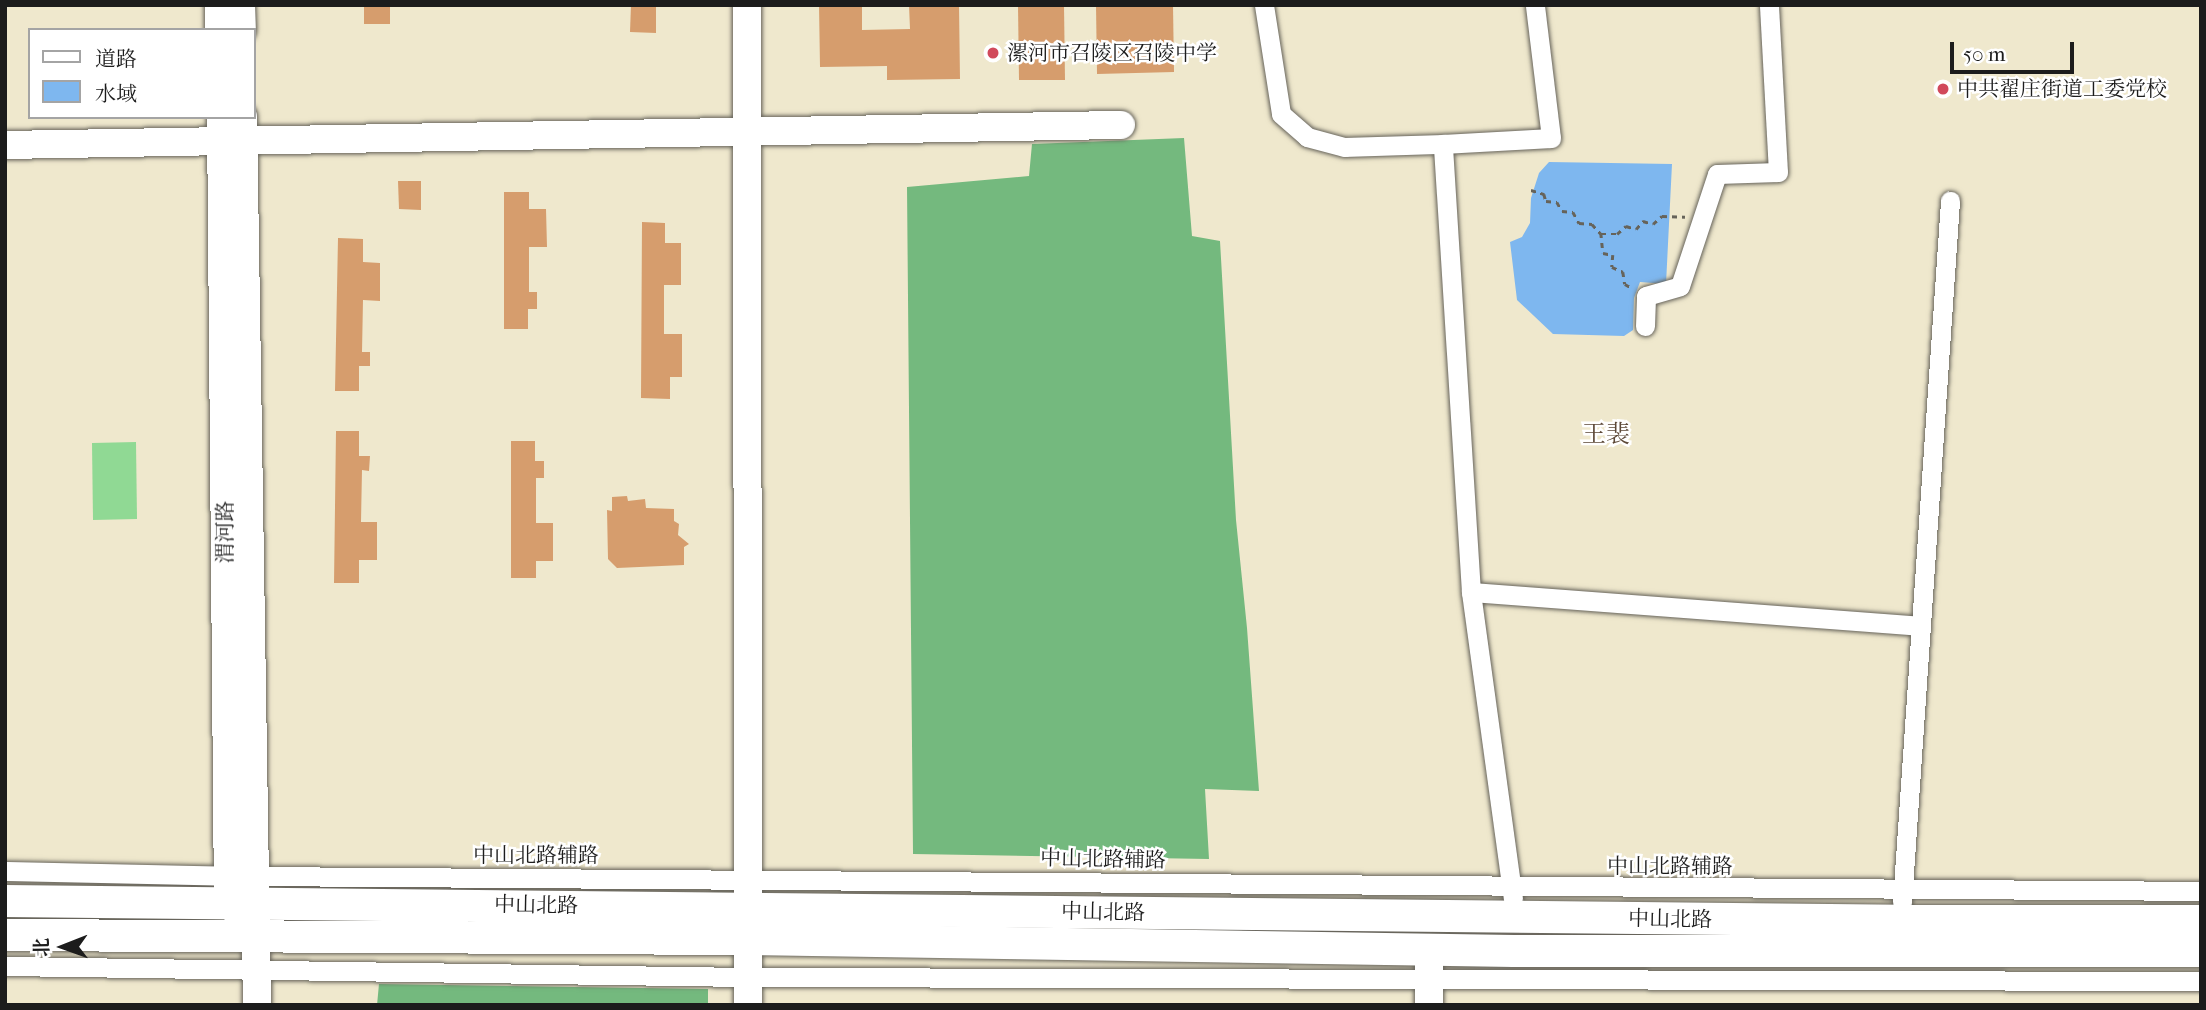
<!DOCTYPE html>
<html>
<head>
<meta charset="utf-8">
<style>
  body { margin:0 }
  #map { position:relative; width:2206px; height:1010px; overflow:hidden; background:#efe8cd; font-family:"IM FELL French Canon","Noto Serif SC",serif }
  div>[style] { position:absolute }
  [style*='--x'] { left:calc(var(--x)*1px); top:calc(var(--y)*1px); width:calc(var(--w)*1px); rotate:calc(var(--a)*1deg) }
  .green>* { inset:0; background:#90d994 }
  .forest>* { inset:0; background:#74b97e }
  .water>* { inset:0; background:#7eb7ef }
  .building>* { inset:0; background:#d69d6d }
  .path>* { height:2.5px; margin-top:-1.25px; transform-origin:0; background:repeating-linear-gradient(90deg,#66635a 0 5px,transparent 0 10px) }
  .roads { filter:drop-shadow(0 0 2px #66635a) drop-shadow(0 0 2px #66635a) }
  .street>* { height:19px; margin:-9.5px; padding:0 9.5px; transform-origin:9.5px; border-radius:9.5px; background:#fff }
  .secondary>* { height:28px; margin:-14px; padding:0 14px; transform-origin:14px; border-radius:14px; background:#fff }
  .primary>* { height:32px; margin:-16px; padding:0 16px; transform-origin:16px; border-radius:16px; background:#fff }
  .dots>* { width:19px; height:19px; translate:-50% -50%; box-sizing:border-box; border:4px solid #fff; border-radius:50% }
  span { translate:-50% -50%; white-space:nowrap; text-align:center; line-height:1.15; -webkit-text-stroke:5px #fff; paint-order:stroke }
  .poi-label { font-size:21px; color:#1c1c1c }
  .left { translate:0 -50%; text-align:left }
  .street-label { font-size:21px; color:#1c1c1c }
  .quarter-label { font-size:24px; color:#5d4938 }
  .frame { position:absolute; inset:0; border:7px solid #1c1c1c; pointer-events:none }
  .legend { position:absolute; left:28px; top:28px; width:228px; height:91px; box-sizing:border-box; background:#fff; border:2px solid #a4a4a4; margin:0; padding:9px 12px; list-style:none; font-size:21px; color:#1c1c1c }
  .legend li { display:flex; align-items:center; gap:14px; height:35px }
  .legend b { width:35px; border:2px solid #a4a4a4 }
  .north { position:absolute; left:28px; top:912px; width:70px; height:70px; -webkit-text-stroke:5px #fff; paint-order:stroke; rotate:269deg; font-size:19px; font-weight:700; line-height:28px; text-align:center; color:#1c1c1c }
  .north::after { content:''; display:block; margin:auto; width:24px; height:32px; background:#1c1c1c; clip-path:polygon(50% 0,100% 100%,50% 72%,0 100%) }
  .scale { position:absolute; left:1950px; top:42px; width:124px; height:32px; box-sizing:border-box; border:4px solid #1c1c1c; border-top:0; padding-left:9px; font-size:21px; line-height:24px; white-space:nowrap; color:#1c1c1c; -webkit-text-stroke:5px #fff; paint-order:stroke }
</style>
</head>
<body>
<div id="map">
  <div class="green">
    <div style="clip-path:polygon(136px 442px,137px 519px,93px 520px,92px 443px)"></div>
  </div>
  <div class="forest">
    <div style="clip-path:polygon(1184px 138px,1192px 236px,1220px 241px,1236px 520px,1247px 628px,1259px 791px,1205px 789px,1209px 859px,913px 854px,907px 187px,1029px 176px,1032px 144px)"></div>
    <div style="clip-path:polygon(379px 984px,708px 989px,708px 1005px,377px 1005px)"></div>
  </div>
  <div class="water">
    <div style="clip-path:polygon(1549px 162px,1672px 164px,1666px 284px,1640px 282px,1634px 298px,1633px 330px,1624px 336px,1553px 334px,1517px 300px,1510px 242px,1522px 237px,1530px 223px,1531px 198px,1539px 173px)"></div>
  </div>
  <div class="building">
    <div style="clip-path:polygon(364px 5px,390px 5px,390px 24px,364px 24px)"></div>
    <div style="clip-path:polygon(631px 5px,656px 5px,656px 33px,630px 32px)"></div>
    <div style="clip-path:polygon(819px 5px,862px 5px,862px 30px,910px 29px,909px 5px,959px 5px,960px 79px,887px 80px,887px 66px,820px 67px)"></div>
    <div style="clip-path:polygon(1018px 5px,1064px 5px,1065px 80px,1019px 80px)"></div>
    <div style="clip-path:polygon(1096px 5px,1173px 5px,1174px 72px,1097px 74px)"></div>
    <div style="clip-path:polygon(398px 181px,421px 181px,421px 210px,399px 209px)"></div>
    <div style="clip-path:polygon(504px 192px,529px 192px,529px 209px,546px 209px,547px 247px,529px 247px,529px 292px,537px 292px,537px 309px,528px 309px,528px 329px,504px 329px)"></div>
    <div style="clip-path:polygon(642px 222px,665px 223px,665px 243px,681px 243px,681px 285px,664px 285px,664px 334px,682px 334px,682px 377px,670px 377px,670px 399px,641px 398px)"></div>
    <div style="clip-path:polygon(338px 238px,363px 239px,363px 262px,380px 263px,380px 301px,363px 300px,362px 352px,370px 352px,370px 366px,359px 366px,359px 391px,335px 391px)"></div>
    <div style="clip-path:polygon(336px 431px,359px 431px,359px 456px,370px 456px,369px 471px,362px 470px,361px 522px,377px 522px,377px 560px,359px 560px,359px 583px,334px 583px)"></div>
    <div style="clip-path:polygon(511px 441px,535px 441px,535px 461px,544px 461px,544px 478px,536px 478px,536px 523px,553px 523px,553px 561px,536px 561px,536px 578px,511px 578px)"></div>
    <div style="clip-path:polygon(627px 496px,628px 501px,645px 499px,646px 508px,674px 509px,674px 521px,679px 524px,678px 535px,689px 544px,684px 547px,684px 565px,617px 568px,608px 559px,607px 510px,612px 511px,612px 497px)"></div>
  </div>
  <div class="path">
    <div style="--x:1531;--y:190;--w:14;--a:17"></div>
    <div style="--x:1544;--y:194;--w:7;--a:74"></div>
    <div style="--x:1546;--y:201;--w:11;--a:5"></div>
    <div style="--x:1557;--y:202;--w:10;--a:61"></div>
    <div style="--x:1562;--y:211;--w:11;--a:5"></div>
    <div style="--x:1573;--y:212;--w:13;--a:61"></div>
    <div style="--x:1579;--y:223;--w:13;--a:4"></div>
    <div style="--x:1592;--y:224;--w:13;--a:48"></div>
    <div style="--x:1601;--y:234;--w:16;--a:0"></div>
    <div style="--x:1617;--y:234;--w:12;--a:-42"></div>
    <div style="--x:1626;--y:226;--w:10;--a:17"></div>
    <div style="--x:1636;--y:229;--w:11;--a:-49"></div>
    <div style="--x:1643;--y:221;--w:10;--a:17"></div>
    <div style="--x:1653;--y:224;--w:12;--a:-42"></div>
    <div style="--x:1662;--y:216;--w:23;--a:2"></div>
    <div style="--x:1601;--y:233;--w:20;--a:84"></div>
    <div style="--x:1603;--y:253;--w:10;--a:11"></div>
    <div style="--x:1613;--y:255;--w:12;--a:95"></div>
    <div style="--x:1612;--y:267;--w:12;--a:24"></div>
    <div style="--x:1623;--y:272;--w:12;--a:81"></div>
    <div style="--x:1625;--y:284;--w:6;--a:31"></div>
  </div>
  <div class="roads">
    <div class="street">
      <div style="--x:1264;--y:5;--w:110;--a:81.1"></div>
      <div style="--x:1281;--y:114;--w:35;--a:41"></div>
      <div style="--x:1307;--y:137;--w:39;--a:15"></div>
      <div style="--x:1345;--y:147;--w:98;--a:-1.8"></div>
      <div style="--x:1645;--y:326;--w:30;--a:-88"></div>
      <div style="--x:1646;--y:296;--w:35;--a:-16"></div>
      <div style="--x:1680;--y:286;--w:118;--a:-71.7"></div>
      <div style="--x:1717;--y:174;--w:61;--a:-1.9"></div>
      <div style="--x:1778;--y:172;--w:167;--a:-93.1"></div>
      <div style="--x:1471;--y:592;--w:450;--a:4.3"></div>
      <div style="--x:5;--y:871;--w:249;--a:1.2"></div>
      <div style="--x:254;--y:876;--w:1947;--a:0.44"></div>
      <div style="--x:1513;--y:899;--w:310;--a:-97.8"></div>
      <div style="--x:1471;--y:592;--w:449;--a:-93.6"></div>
      <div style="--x:1443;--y:144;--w:108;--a:-3.2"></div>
      <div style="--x:1551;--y:138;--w:134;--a:-96.9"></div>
      <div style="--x:1902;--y:902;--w:703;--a:-86.08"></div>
      <div style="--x:5;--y:966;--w:743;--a:0.85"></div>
      <div style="--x:748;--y:977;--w:1453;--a:0.16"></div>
    </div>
    <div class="secondary">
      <div style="--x:219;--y:5;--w:25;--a:90"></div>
      <div style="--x:241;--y:5;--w:25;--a:88"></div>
      <div style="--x:747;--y:5;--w:1000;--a:89.94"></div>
      <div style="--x:221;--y:117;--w:785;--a:89.49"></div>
      <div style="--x:228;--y:902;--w:23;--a:50"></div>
      <div style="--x:243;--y:117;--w:888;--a:89.1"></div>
      <div style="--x:5;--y:145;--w:1116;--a:-1.03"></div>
      <div style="--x:1429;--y:1005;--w:56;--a:-90"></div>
    </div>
    <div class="primary">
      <div style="--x:5;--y:901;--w:1896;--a:0.6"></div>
      <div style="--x:1901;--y:921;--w:300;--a:0"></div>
      <div style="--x:5;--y:935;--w:743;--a:0.31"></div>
      <div style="--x:748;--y:939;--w:766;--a:0.9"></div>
      <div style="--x:1514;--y:951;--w:687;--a:0"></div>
    </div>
  </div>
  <div class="dots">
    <div style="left:993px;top:53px;background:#d1495b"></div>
    <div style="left:1943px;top:89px;background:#d1495b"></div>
  </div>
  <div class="poi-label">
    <span class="left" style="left:1007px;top:53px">漯河市召陵区召陵中学</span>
    <span class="left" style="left:1957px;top:89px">中共翟庄街道工委党校</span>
  </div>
  <div class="street-label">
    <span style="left:225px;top:532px;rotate:-90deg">渭河路</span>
    <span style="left:536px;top:855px">中山北路辅路</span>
    <span style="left:1103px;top:859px;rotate:1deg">中山北路辅路</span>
    <span style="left:1670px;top:866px">中山北路辅路</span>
    <span style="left:536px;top:905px;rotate:1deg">中山北路</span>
    <span style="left:1103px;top:912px;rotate:1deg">中山北路</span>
    <span style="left:1670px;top:919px;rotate:1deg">中山北路</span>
  </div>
  <div class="quarter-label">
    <span style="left:1606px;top:435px">王裴</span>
  </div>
  <div class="frame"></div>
  <ul class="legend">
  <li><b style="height:9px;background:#fff"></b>道路</li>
  <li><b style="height:19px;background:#7eb7ef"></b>水域</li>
  </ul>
  <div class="north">北</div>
  <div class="scale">50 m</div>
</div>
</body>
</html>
